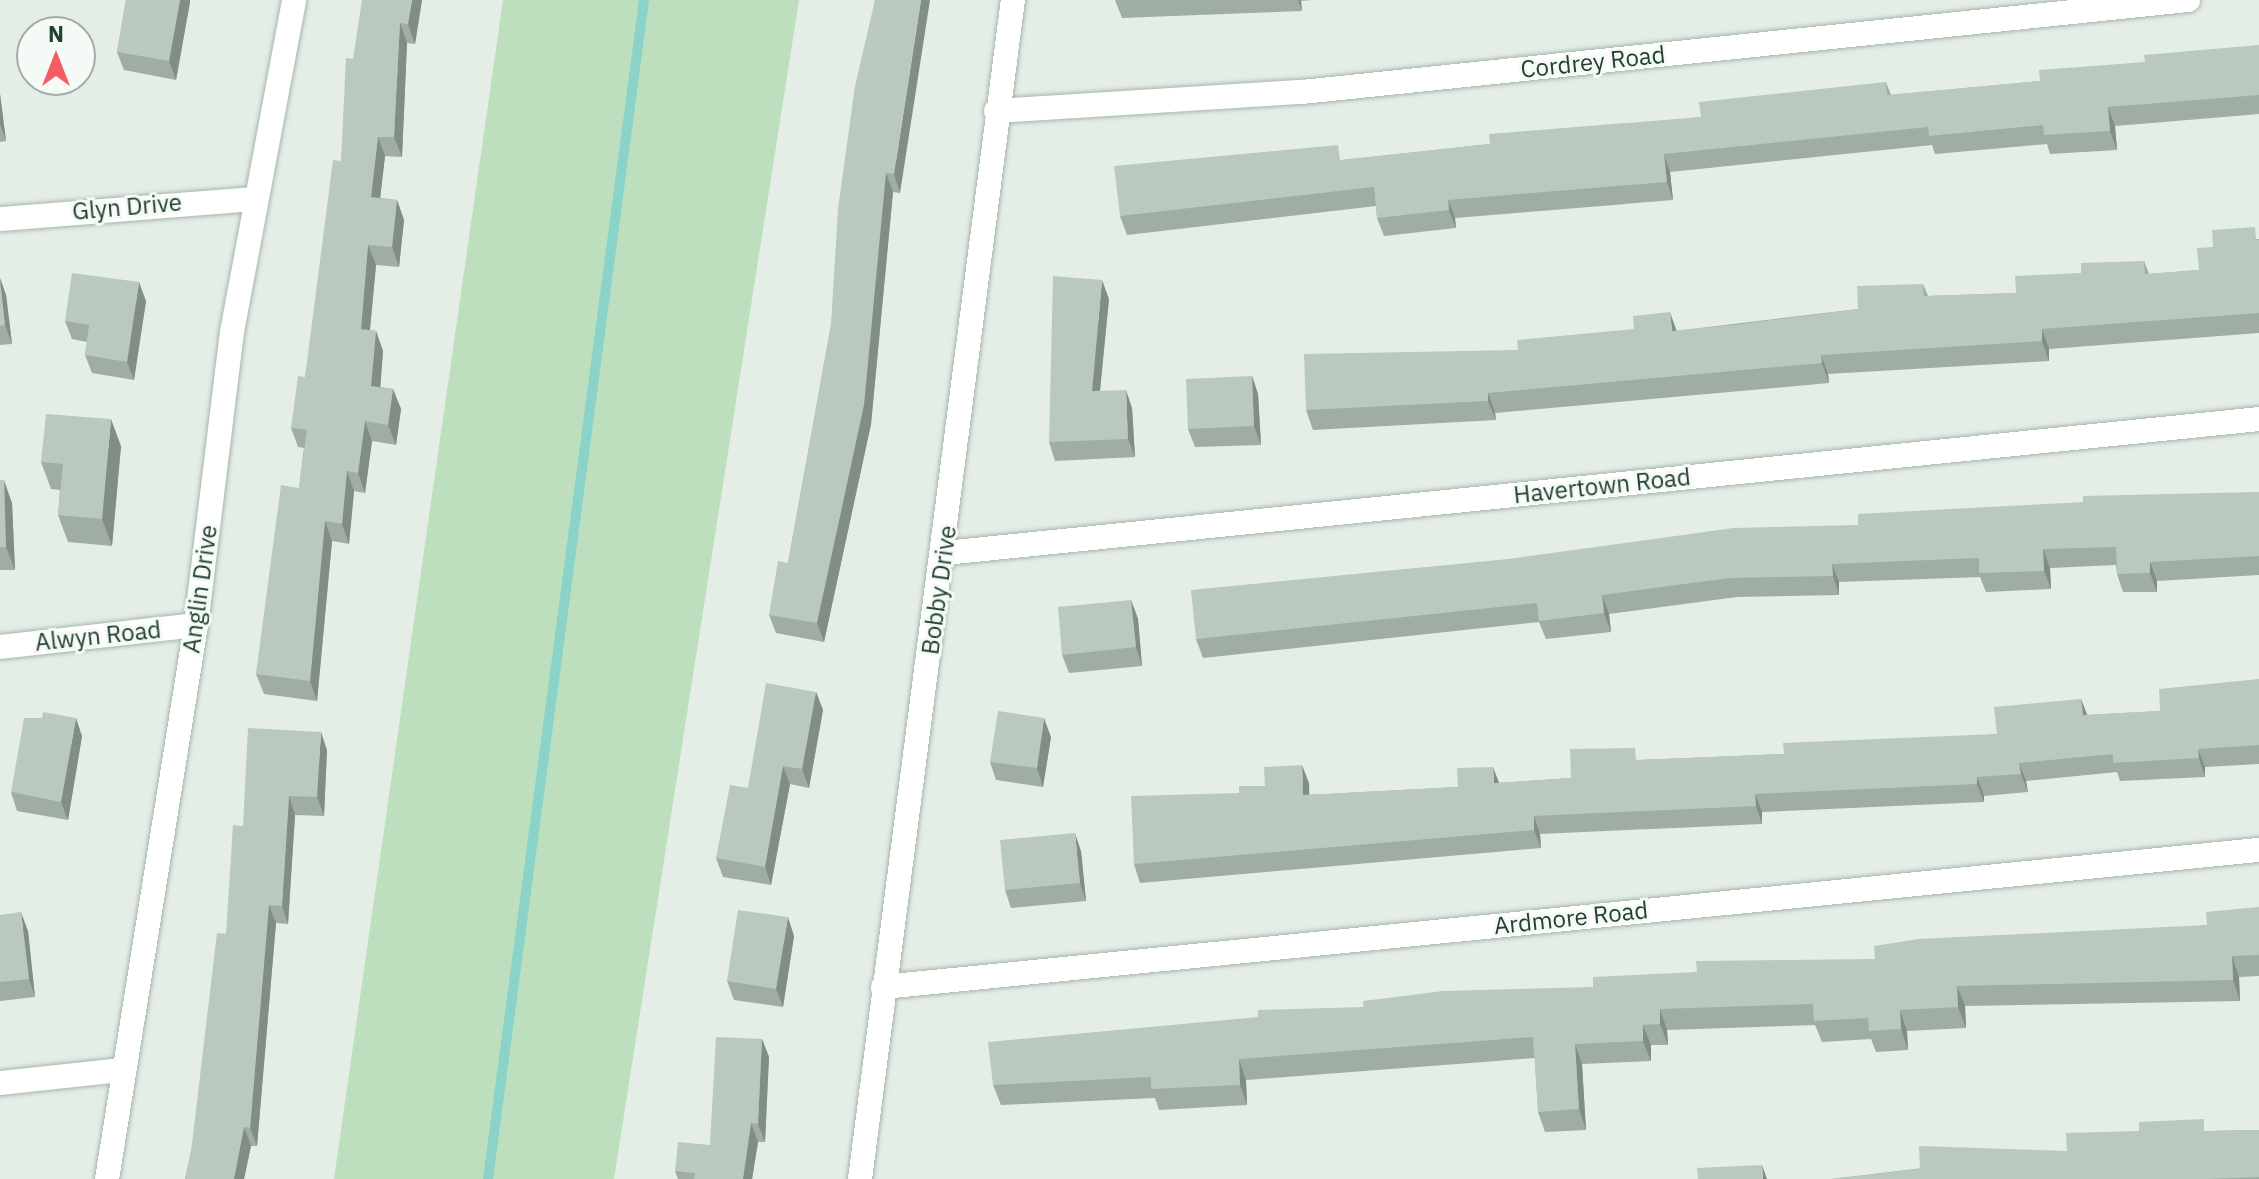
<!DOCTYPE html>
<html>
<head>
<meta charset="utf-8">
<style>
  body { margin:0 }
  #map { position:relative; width:2259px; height:1179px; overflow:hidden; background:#e4eee7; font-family:"IBM Plex Sans",sans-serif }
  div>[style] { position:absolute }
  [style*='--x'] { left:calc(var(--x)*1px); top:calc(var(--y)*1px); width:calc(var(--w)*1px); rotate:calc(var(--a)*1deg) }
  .green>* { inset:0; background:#bddfbd }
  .stream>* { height:10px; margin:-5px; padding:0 5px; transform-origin:5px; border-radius:5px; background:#8bd3ca }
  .roads { filter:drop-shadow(0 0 2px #a6b6ac) drop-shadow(0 0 2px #a6b6ac) }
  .street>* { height:24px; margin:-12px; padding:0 12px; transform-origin:12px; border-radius:12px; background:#fff }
  .wall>* { inset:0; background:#9fada4 }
  .shaded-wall>* { inset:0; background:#828d86 }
  .building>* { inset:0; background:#b9c9bf }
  span { translate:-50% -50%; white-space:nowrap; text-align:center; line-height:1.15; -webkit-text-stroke:6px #f5faf6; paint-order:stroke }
  .street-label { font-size:24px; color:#234030 }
  .north { position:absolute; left:16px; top:16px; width:80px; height:80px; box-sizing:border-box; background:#f5faf6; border:2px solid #a1b0a7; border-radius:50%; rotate:0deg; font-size:22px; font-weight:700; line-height:32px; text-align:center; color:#234030 }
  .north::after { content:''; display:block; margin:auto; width:28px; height:36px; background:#f45b62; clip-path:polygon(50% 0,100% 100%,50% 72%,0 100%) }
</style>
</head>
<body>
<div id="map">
  <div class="green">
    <div style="clip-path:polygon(503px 0,799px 0,614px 1179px,334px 1179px)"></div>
  </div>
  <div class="stream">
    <div style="--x:488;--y:1179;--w:1189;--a:-82.46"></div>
  </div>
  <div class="roads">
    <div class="street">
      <div style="--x:996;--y:111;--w:307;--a:-3.6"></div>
      <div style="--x:1302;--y:92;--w:891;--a:-5.93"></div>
      <div style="--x:0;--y:219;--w:256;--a:-4.5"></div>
      <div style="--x:945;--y:553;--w:1321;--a:-5.82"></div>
      <div style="--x:0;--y:647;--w:197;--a:-6.4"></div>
      <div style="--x:883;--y:987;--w:1383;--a:-5.69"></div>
      <div style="--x:0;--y:1083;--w:123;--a:-6.1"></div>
      <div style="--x:107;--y:1179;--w:561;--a:-80.87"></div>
      <div style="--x:196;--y:625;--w:295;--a:-83"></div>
      <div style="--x:232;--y:332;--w:338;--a:-79.4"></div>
      <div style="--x:860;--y:1179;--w:1189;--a:-82.61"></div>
    </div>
  </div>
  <div class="wall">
    <div style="clip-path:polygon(126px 0,190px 0,190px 2px,176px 80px,124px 70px,117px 52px)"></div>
    <div style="clip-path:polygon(422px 0,415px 44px,407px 43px,402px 157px,385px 156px,380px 198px,397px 200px,404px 220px,399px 267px,376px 265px,370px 330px,376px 331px,383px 351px,380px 387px,393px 389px,401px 409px,396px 445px,372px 441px,365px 493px,354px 491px,349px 544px,332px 541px,317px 701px,264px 694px,256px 674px,299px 488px,304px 448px,298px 447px,291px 428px,305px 377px,341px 161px,353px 59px)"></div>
    <div style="clip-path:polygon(875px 0,900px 193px,893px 192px,871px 424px,824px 642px,776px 633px,769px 615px,788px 563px,831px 325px)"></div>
    <div style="clip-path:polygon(1115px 0,1312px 0,1301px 1px,1302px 11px,1122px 18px)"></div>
    <div style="clip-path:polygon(2259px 45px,2259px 114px,2115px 126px,2117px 150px,2050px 154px,2047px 144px,1935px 154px,1932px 145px,1670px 172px,1673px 200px,1455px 218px,1456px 228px,1384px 236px,1377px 218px,1376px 206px,1127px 235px,1120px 216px,1343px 160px,1490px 144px,1701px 117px,1886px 82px,1891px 95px,2040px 81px,2145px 62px)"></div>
    <div style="clip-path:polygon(0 94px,6px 141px,0 142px)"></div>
    <div style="clip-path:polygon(2259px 239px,2259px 333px,2049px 349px,2049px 361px,1828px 374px,1829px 383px,1495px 413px,1496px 420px,1313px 430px,1306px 410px,1518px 350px,1858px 309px,1923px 284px,1928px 296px,2016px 293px,2081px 273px,2144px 261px,2149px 274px,2199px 270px,2213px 247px)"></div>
    <div style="clip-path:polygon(0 278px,6px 295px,12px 344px,0 345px)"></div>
    <div style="clip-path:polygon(1109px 299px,1100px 391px,1132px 408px,1135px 457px,1055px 461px,1049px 442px)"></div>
    <div style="clip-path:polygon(146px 301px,134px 380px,92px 373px,85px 355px,87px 342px,72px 339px,65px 321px)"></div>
    <div style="clip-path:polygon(1252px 376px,1258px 394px,1261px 445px,1195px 447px,1188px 429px)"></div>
    <div style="clip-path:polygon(121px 446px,112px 546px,68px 542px,58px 515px,60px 490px,51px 489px,41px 462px)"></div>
    <div style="clip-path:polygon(0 480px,12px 503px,15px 570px,0 570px)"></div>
    <div style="clip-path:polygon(2259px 492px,2259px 575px,2157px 581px,2157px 592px,2123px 592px,2117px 574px,2116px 565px,2050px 568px,2051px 589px,1986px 592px,1980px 577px,1839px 582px,1839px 595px,1737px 597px,1609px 614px,1611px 632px,1546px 639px,1539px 622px,1203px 658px,1196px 639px,1858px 525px)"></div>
    <div style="clip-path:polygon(1131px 600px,1138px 619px,1142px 666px,1069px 673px,1062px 655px)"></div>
    <div style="clip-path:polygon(2259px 679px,2259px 764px,2205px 767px,2205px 777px,2120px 781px,2117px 772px,2026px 781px,2028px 792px,1984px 796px,1984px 802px,1762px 812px,1762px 824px,1540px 834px,1541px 848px,1140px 883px,1134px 864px,1239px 793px,1309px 783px,1309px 795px,1458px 787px,1499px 783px,1571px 778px,1640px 760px,1784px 754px,1997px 734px,2081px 699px,2087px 715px,2160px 711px)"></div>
    <div style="clip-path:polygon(816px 692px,823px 710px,809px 788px,790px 784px,771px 885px,723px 877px,716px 858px,748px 788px)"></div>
    <div style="clip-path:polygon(82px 736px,68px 820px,17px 811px,11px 792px)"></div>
    <div style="clip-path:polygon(1051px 737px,1043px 787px,996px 780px,990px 762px)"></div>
    <div style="clip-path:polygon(327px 750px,324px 816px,295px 815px,288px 924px,276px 923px,257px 1146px,251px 1146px,244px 1179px,185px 1179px,191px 1152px,243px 826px)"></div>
    <div style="clip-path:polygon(1081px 851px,1086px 901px,1011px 908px,1005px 890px)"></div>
    <div style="clip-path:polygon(2259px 907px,2259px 976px,2239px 977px,2240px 1001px,1965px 1006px,1966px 1028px,1907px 1031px,1908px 1050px,1876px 1052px,1871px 1039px,1822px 1042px,1815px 1025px,1667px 1030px,1668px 1045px,1651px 1045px,1651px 1061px,1582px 1064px,1586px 1130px,1545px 1132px,1538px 1112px,1535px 1058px,1246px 1080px,1247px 1105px,1159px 1110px,1155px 1098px,1001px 1105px,993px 1085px,1364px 1007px,1593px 987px,1697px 972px,1875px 959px,2207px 925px)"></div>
    <div style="clip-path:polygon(0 915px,28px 931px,35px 997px,0 1001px)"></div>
    <div style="clip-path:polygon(794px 936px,783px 1007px,734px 1000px,727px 981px)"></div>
    <div style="clip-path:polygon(762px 1039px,769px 1057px,765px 1142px,758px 1142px,752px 1179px,678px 1179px,675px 1171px,710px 1145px)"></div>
    <div style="clip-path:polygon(2259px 1130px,2259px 1179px,1831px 1179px,2067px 1151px,2208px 1131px)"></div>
  </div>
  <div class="shaded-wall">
    <div style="clip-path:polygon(180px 0,190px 0,190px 2px,176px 80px,169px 61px)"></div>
    <div style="clip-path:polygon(412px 0,422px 0,415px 44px,408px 24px)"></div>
    <div style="clip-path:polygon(921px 0,930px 0,900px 193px,894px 174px)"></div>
    <div style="clip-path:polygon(1298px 0,1301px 1px,1302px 11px)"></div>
    <div style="clip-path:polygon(400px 23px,407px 43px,402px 157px,394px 137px)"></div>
    <div style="clip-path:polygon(0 94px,6px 141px,0 124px)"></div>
    <div style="clip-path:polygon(2108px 107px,2115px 126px,2117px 150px,2110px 131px)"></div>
    <div style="clip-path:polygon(378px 137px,385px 156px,378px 217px,371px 197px)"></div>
    <div style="clip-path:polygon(1664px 154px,1670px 172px,1673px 200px,1667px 182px)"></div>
    <div style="clip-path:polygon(886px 173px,893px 192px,871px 424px,824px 642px,817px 623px)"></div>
    <div style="clip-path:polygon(397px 200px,404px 220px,399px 267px,392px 247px)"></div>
    <div style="clip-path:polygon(1448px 200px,1455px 218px,1456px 228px,1449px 210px)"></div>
    <div style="clip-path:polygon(368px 245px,376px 265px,368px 349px,361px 329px)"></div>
    <div style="clip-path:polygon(0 278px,6px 295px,12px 344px,5px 325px)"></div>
    <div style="clip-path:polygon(1102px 280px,1109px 299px,1098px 410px,1092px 391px)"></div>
    <div style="clip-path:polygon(139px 282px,146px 301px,134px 380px,127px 362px)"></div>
    <div style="clip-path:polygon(1670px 312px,1677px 332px,1672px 331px)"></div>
    <div style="clip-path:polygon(2042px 329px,2049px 349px,2049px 361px,2042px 341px)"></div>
    <div style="clip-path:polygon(376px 331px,383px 351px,379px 406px,371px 386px)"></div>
    <div style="clip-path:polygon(1821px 355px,1828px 374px,1829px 383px,1822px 363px)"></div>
    <div style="clip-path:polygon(1252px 376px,1258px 394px,1261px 445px,1254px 426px)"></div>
    <div style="clip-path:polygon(393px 389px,401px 409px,396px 445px,388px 425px)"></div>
    <div style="clip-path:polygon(1126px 390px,1132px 408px,1135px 457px,1128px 439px)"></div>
    <div style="clip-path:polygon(1488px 393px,1495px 413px,1496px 420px,1488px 401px)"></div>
    <div style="clip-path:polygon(111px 419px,121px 446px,112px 546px,102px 519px)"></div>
    <div style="clip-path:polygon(365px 421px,372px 441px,365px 493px,358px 473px)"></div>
    <div style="clip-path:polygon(347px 471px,354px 491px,349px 544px,342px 524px)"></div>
    <div style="clip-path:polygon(4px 480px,12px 503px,15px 570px,6px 547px)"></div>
    <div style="clip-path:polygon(325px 521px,332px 541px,317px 701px,310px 681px)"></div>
    <div style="clip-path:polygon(2043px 549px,2050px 568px,2051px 589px,2044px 571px)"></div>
    <div style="clip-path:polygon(2150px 562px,2157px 581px,2157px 592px,2150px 573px)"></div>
    <div style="clip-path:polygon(1832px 564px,1839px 582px,1839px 595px,1833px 576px)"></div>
    <div style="clip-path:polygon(1602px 595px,1609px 614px,1611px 632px,1604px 613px)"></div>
    <div style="clip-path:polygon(1131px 600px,1138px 619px,1142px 666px,1136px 647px)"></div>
    <div style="clip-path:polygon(816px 692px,823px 710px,809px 788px,802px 769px)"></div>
    <div style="clip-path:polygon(2081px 699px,2088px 717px,2083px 715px)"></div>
    <div style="clip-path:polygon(76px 718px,82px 736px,68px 820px,61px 802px)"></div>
    <div style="clip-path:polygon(1044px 718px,1051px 737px,1043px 787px,1037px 768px)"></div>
    <div style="clip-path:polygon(321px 732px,327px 750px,324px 816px,317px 797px)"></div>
    <div style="clip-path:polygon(2198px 749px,2205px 767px,2205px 777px,2199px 758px)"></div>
    <div style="clip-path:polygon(2019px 763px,2026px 781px,2028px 792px,2021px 774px)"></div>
    <div style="clip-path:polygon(1302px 765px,1309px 783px,1310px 814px,1303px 795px)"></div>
    <div style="clip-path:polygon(783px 766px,790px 784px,771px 885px,765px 867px)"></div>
    <div style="clip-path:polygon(1493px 767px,1500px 785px,1494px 783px)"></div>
    <div style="clip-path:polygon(1977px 777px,1984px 796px,1984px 802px,1977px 784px)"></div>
    <div style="clip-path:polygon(1755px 794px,1762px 812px,1762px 824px,1756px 806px)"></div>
    <div style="clip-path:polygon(289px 796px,295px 815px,288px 924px,282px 906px)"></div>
    <div style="clip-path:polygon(1534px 816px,1540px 834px,1541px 848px,1534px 830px)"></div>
    <div style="clip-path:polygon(1075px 833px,1081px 851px,1086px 901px,1080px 883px)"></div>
    <div style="clip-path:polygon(269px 905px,276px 923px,257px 1146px,250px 1128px)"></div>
    <div style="clip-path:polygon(21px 912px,28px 931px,35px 997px,29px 979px)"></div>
    <div style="clip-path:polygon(788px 917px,794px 936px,783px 1007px,776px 989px)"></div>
    <div style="clip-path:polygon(2232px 956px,2239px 977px,2240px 1001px,2233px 980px)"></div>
    <div style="clip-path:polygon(1957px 986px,1965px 1006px,1966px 1028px,1958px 1007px)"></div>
    <div style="clip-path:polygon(1660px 1009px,1667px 1030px,1668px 1045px,1660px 1024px)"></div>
    <div style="clip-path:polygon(1900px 1010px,1907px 1031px,1908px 1050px,1901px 1029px)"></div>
    <div style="clip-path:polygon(1643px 1025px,1651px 1045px,1651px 1061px,1643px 1041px)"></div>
    <div style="clip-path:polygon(762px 1039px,769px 1057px,765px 1142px,758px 1124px)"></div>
    <div style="clip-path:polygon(1575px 1044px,1582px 1064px,1586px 1130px,1579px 1109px)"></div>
    <div style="clip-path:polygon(1239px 1059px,1246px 1080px,1247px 1105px,1240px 1085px)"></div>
    <div style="clip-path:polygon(751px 1123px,758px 1142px,752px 1179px,743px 1179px)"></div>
    <div style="clip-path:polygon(244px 1127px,251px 1146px,244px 1179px,234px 1179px)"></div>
    <div style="clip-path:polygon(1762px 1165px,1767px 1179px,1763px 1179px)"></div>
  </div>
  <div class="building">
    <div style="clip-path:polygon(126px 0,180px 0,169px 61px,117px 52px)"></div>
    <div style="clip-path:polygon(362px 0,412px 0,408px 24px,400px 23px,394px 137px,378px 137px,371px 197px,397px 200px,392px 247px,368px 245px,361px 329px,376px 331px,371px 386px,393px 389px,388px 425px,365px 421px,358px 473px,347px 471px,342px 524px,325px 521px,310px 681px,256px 674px,281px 485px,299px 488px,307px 430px,291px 428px,298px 376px,305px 377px,333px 160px,341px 161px,346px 58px,353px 59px)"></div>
    <div style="clip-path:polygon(875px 0,921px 0,894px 174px,886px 173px,864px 405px,817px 623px,769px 615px,778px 561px,788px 563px,831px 325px,838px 209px,855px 86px)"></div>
    <div style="clip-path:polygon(2259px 45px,2259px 95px,2108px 107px,2110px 131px,2044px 135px,2043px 125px,1929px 136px,1928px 127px,1664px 154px,1667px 182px,1448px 200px,1449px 210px,1377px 218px,1374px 187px,1120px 216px,1114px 166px,1338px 145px,1340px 160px,1490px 144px,1489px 134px,1701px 117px,1699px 102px,1886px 82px,1887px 95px,2040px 81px,2039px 70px,2145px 62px,2144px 55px)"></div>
    <div style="clip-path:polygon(2255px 227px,2256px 240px,2259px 240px,2259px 313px,2042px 329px,2042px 341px,1821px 355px,1822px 363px,1488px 393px,1488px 401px,1306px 410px,1304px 354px,1518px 350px,1517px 340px,1634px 329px,1633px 316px,1670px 312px,1672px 331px,1733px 325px,1858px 309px,1857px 286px,1923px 284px,1924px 296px,2016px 293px,2015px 276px,2081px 273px,2081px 263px,2144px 261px,2145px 274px,2199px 270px,2197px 248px,2213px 247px,2212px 230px)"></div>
    <div style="clip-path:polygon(72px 273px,139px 282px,127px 362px,85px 355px,89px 325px,65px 321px)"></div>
    <div style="clip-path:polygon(1053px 276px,1102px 280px,1092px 391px,1126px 390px,1128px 439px,1049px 442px)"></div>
    <div style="clip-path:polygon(0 281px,5px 325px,0 326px)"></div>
    <div style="clip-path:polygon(1252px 376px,1254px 426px,1188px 429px,1186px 379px)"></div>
    <div style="clip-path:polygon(46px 414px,111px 419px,102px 519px,58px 515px,63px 464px,41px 462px)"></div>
    <div style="clip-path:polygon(0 480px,4px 480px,6px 547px,0 547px)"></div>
    <div style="clip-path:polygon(2259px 492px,2259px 556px,2150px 562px,2150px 573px,2117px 574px,2116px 547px,2043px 549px,2044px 571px,1979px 573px,1979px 558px,1832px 564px,1833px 576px,1730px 578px,1602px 595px,1604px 613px,1539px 621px,1537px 603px,1196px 639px,1191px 590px,1508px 559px,1733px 528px,1858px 525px,1858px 514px,2083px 502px,2083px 496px)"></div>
    <div style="clip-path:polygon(1131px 600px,1136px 647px,1062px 655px,1058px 607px)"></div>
    <div style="clip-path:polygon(2259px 679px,2259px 745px,2198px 749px,2199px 758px,2113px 763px,2113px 754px,2019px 763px,2021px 774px,1977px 777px,1977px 784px,1755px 794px,1756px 806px,1534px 816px,1534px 830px,1134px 864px,1131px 796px,1239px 793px,1239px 786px,1265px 786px,1264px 767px,1302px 765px,1303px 795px,1458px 787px,1457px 768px,1493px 767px,1494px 783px,1571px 778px,1570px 749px,1635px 748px,1636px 760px,1784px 754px,1783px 743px,1997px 734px,1994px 707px,2081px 699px,2083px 715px,2160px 711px,2159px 689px)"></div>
    <div style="clip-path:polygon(766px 683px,816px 692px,802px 769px,783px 766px,765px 867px,716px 858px,730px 785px,748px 788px)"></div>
    <div style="clip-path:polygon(998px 711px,1044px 718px,1037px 768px,990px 762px)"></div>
    <div style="clip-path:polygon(43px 712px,76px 718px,61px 802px,11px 792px,24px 718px,42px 718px)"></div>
    <div style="clip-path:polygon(248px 728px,321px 732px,317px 797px,289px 796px,282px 906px,269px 905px,250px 1128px,244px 1127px,234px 1179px,185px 1179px,191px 1152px,217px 933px,226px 934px,233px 825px,243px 826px)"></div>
    <div style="clip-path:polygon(1075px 833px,1080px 883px,1005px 890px,1000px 840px)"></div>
    <div style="clip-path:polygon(2259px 907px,2259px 955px,2232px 956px,2233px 980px,1957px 986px,1958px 1007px,1900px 1010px,1901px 1029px,1869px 1031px,1868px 1018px,1814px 1021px,1813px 1004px,1660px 1009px,1660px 1024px,1643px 1025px,1643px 1041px,1575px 1044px,1579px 1109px,1538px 1112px,1533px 1037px,1239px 1059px,1240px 1085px,1151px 1089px,1151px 1077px,993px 1085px,988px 1042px,1258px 1017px,1258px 1010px,1364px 1007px,1363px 1001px,1443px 991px,1593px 987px,1593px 977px,1697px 972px,1696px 961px,1875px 959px,1874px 946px,1919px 939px,2207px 925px,2206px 912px)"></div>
    <div style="clip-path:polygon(738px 910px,788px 917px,776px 989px,727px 981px)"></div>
    <div style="clip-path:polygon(21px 912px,29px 979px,0 982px,0 915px)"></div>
    <div style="clip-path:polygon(716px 1037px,762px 1039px,758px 1124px,751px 1123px,743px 1179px,694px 1179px,695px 1173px,675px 1171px,678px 1142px,710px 1145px)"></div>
    <div style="clip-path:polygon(2204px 1119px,2204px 1131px,2259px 1130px,2259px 1177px,2207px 1179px,1831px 1179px,1920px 1169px,1919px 1146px,2067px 1151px,2066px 1133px,2139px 1131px,2139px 1122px)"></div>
    <div style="clip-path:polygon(1762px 1165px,1763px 1179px,1698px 1179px,1697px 1168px)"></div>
  </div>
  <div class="street-label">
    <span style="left:1593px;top:62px;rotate:-6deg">Cordrey Road</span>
    <span style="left:127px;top:207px;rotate:-5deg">Glyn Drive</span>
    <span style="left:1602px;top:486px;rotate:-6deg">Havertown Road</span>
    <span style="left:200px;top:589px;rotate:-82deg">Anglin Drive</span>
    <span style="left:939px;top:590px;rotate:-82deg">Bobby Drive</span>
    <span style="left:98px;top:636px;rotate:-6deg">Alwyn Road</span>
    <span style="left:1571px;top:918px;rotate:-6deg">Ardmore Road</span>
  </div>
  <div class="north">N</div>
</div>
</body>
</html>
